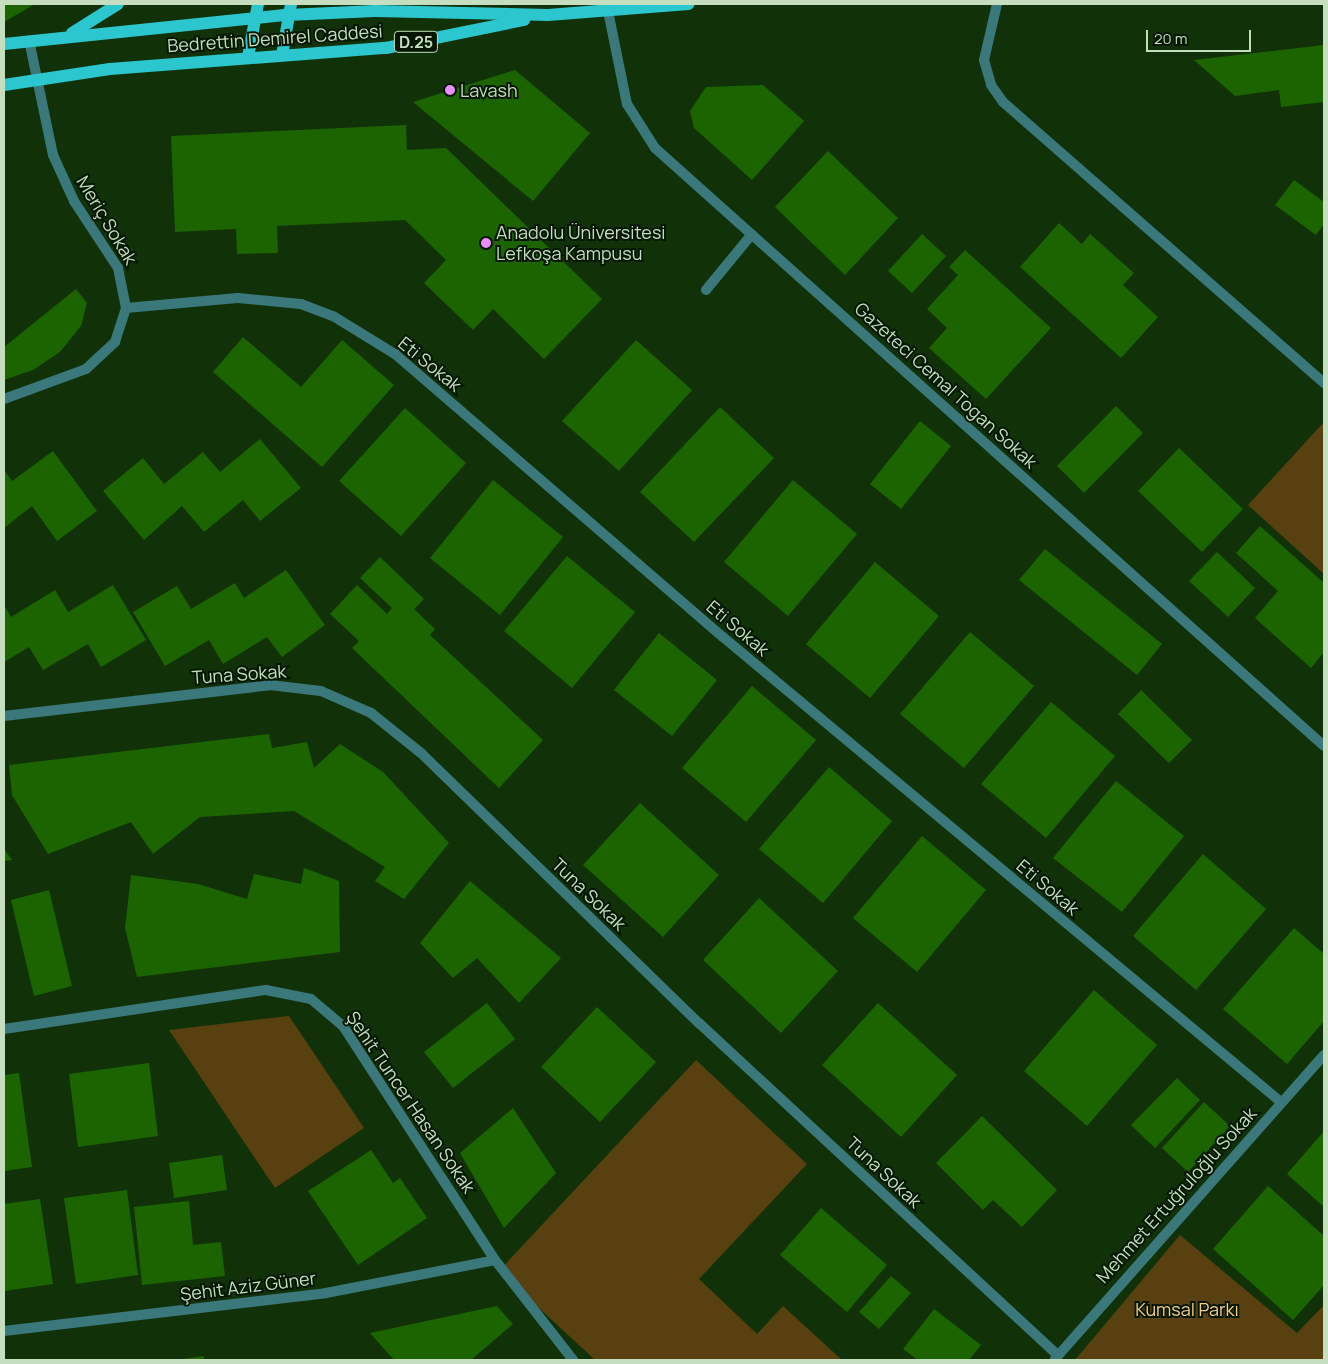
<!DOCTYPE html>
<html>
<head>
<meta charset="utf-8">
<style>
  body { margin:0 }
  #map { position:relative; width:1328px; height:1364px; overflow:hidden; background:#113208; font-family:Manrope,sans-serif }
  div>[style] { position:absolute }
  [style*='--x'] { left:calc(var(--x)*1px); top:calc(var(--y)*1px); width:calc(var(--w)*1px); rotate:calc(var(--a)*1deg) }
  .green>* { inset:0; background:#594010 }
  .building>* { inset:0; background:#1b6400 }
  .service>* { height:10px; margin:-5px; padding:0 5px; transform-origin:5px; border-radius:5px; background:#3a787b }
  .minor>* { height:10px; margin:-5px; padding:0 5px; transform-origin:5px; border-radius:5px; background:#3a787b }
  .primary>* { height:12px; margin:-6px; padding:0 6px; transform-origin:6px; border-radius:6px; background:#2cc6ce }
  .dots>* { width:14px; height:14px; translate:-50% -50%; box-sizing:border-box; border:2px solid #051703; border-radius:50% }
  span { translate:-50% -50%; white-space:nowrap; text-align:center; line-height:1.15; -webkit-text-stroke:4px #051703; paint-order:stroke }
  .shield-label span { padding:1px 4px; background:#051703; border:1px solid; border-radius:4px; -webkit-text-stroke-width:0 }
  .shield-label { font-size:16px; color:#c5debf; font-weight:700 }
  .street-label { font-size:18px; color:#c5debf }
  .poi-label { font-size:18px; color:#c5debf }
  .left { translate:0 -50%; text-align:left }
  .park-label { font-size:18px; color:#f8cd84 }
  .frame { position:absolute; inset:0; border:5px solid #c5debf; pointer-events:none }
  .scale { position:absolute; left:1146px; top:30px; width:105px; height:22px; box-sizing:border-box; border:2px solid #c5debf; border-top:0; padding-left:6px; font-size:15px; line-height:18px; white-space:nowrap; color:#c5debf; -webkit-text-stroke:4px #051703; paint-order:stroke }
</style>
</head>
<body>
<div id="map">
  <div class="green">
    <div style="clip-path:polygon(1324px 422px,1324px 574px,1248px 505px)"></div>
    <div style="clip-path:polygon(289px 1016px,364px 1128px,275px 1188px,169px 1030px)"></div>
    <div style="clip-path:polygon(696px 1060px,807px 1164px,699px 1279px,757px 1334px,783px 1306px,842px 1360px,595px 1360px,499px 1271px)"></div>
    <div style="clip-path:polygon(1180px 1235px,1297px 1333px,1324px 1305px,1324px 1360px,1075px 1360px)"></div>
  </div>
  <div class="building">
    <div style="clip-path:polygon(4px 4px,35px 4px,4px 22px)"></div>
    <div style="clip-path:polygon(1324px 45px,1324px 102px,1281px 107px,1279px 90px,1235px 96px,1194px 60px)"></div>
    <div style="clip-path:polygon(515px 70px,590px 133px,533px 201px,413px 102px)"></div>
    <div style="clip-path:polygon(763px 85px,804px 121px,752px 180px,694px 128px,690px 111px,706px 87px)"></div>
    <div style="clip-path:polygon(406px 125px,407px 150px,446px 148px,602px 299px,544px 359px,493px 309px,473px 330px,424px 283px,446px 260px,405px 220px,277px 226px,278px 253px,237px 254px,236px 229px,175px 232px,171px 136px)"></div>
    <div style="clip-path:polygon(828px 151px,898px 218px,845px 275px,775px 207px)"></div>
    <div style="clip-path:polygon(1294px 180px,1324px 202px,1324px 224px,1316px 235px,1275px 205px)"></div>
    <div style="clip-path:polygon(1059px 223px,1082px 244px,1090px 234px,1134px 273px,1123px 285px,1158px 317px,1121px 358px,1020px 267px)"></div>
    <div style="clip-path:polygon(922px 234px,946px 256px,912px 293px,888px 271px)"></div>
    <div style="clip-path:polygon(965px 250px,1051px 328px,986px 399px,929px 348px,947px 328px,927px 309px,958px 275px,949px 267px)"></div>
    <div style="clip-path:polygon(76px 289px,87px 303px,81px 326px,60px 352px,33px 370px,4px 380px,4px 347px)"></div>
    <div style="clip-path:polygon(243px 337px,301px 387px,342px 340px,394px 385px,322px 467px,213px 372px)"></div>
    <div style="clip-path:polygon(636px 340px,692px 390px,619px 471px,562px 421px)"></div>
    <div style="clip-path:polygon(1116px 406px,1143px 433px,1084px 493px,1057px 466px)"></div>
    <div style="clip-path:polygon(720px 407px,774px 458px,694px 542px,640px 492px)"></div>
    <div style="clip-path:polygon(405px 408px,466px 463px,401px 536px,339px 481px)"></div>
    <div style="clip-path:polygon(920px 421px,951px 446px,901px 509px,870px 484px)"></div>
    <div style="clip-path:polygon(260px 439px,301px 488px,260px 521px,243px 500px,204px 532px,182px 506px,144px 540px,103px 491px,143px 458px,164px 484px,203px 452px,220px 472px)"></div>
    <div style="clip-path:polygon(1179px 448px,1243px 509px,1202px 552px,1138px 491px)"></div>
    <div style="clip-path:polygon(53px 451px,97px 511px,57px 541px,32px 506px,4px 528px,4px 470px,12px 481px)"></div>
    <div style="clip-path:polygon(493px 480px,563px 537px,500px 615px,430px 558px)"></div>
    <div style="clip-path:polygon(793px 480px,857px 534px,788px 616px,724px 562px)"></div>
    <div style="clip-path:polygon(1260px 526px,1324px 583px,1324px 652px,1311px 668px,1255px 618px,1278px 591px,1236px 553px)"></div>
    <div style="clip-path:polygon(1045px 549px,1162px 644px,1137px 675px,1019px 580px)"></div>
    <div style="clip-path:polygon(1217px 552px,1255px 588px,1228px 617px,1189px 581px)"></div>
    <div style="clip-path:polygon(567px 556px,635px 612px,572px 688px,504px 631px)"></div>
    <div style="clip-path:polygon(380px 557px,424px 599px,414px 609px,435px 629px,430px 635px,543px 740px,499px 788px,352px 648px,359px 641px,330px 614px,357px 585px,387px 614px,392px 608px,360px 578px)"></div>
    <div style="clip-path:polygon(875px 562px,939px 616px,870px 698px,806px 644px)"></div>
    <div style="clip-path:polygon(286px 570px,325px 625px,282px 657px,267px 637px,223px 664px,209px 640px,165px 666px,133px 612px,177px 586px,191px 609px,235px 583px,244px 598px)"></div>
    <div style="clip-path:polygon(113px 585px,146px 640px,101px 667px,88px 644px,43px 670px,29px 647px,4px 662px,4px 605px,11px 617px,55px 590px,68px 612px)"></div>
    <div style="clip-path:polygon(970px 632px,1034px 686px,964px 768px,900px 714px)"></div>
    <div style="clip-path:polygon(659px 633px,717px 680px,672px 736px,614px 690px)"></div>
    <div style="clip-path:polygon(752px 686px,816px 740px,746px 822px,682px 768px)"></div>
    <div style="clip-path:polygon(1141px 690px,1192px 740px,1169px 763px,1118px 714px)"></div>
    <div style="clip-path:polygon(1051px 702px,1115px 756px,1046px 838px,981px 784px)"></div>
    <div style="clip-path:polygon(269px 734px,272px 748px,307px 742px,314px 768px,340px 744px,383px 772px,449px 843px,404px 899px,375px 881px,385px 867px,294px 811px,200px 817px,153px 854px,131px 822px,48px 854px,12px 795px,9px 765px)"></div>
    <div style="clip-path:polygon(829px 767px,892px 821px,823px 903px,759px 849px)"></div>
    <div style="clip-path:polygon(1116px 781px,1184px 836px,1122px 912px,1053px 858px)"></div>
    <div style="clip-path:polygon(640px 803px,719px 875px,663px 937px,583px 865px)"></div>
    <div style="clip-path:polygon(922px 836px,986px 890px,917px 972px,853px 918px)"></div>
    <div style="clip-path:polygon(4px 849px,12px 860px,4px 861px)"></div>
    <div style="clip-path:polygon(1203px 854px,1266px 909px,1196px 990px,1133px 936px)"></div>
    <div style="clip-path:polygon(304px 868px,339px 881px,340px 952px,137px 977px,125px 928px,131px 875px,198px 884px,247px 899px,254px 874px,301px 884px)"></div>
    <div style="clip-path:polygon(470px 881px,561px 958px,519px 1003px,477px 958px,453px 978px,420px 943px)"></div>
    <div style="clip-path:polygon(49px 890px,72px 986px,34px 996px,11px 900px)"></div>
    <div style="clip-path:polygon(759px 898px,838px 971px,781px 1033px,703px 960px)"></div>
    <div style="clip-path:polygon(1294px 928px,1324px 954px,1324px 1021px,1287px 1064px,1223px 1009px)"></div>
    <div style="clip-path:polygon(1094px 990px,1157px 1045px,1087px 1126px,1024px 1071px)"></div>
    <div style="clip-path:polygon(487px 1003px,515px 1039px,453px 1088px,424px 1052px)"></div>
    <div style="clip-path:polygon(878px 1003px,957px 1075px,901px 1137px,822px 1065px)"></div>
    <div style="clip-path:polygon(597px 1007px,656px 1062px,600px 1122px,541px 1067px)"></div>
    <div style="clip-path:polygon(149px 1063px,158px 1136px,78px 1147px,69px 1074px)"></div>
    <div style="clip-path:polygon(19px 1073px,32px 1167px,4px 1171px,4px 1075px)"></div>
    <div style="clip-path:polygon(1177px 1078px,1200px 1100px,1155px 1148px,1131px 1125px)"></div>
    <div style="clip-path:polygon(1204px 1102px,1230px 1126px,1188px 1172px,1162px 1148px)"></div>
    <div style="clip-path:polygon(513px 1108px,556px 1173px,504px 1228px,460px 1153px)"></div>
    <div style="clip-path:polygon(982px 1116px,1057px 1190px,1022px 1227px,993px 1200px,983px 1210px,936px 1163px)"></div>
    <div style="clip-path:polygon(1324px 1131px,1324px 1207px,1287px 1174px)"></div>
    <div style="clip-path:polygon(371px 1150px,393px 1183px,400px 1178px,427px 1218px,358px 1265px,308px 1191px)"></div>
    <div style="clip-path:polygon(222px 1155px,227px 1190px,174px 1198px,169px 1163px)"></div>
    <div style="clip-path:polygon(1268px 1186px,1324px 1236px,1324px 1285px,1293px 1320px,1213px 1249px)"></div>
    <div style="clip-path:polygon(127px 1190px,138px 1275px,76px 1284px,64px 1198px)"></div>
    <div style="clip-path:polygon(40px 1199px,53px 1284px,4px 1291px,4px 1204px)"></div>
    <div style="clip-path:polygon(189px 1201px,193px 1245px,221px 1242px,225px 1276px,142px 1285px,134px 1207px)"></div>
    <div style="clip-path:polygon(821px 1208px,887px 1265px,847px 1312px,780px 1255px)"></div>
    <div style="clip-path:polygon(891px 1276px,911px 1293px,879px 1329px,859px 1312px)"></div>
    <div style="clip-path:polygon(497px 1306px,513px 1324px,471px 1360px,394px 1360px,370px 1333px)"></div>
    <div style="clip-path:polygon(934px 1309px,981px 1345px,969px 1360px,918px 1360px,903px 1349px)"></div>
    <div style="clip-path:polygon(204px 1356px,204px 1360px,183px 1360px,183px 1359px)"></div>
  </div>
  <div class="service">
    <div style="--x:706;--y:290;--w:72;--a:-50.6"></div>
  </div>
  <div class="minor">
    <div style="--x:997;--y:4;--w:57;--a:103.1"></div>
    <div style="--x:984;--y:60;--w:26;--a:74"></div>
    <div style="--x:991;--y:85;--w:21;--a:55"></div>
    <div style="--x:1003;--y:102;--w:427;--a:41.2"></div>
    <div style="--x:608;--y:11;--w:95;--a:78.5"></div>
    <div style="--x:627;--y:104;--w:52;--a:57.5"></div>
    <div style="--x:655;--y:148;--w:897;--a:41.79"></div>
    <div style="--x:126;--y:308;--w:112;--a:-5.1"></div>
    <div style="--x:238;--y:298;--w:63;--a:5.4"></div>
    <div style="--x:301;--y:304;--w:34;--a:21"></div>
    <div style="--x:333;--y:316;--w:73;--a:31.5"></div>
    <div style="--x:395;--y:354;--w:433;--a:40.8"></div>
    <div style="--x:723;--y:637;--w:726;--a:39.81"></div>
    <div style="--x:4;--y:399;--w:87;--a:-20.1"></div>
    <div style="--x:86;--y:369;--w:40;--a:-43"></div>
    <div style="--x:115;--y:342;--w:36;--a:-72"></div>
    <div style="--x:126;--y:308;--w:41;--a:-101.3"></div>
    <div style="--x:118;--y:268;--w:80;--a:-123.3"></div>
    <div style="--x:74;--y:201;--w:51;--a:-114.5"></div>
    <div style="--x:53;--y:155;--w:117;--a:-101.8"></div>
    <div style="--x:4;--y:716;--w:268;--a:-6.6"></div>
    <div style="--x:270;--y:685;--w:51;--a:6.7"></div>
    <div style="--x:321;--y:691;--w:55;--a:23.7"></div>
    <div style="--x:371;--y:713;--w:64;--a:38.7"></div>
    <div style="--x:421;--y:753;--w:388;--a:44.2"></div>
    <div style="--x:699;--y:1023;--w:489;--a:42.8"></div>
    <div style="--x:4;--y:1029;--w:265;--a:-8.5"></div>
    <div style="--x:266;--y:990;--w:46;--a:11.3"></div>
    <div style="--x:311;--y:999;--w:42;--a:40.2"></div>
    <div style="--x:343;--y:1026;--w:279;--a:57"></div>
    <div style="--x:495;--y:1260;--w:127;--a:52"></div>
    <div style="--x:4;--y:1331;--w:324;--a:-6.7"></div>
    <div style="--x:326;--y:1293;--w:172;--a:-11"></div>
    <div style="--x:1055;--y:1359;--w:406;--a:-48.5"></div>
  </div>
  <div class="primary">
    <div style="--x:72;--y:33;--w:54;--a:-32.2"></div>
    <div style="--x:4;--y:44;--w:284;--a:-5.9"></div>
    <div style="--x:287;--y:15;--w:88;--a:-2.6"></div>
    <div style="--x:375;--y:11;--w:173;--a:1.3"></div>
    <div style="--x:548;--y:15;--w:141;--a:-4.5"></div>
    <div style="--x:282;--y:55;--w:52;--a:-80"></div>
    <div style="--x:248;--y:57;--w:54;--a:-79.3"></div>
    <div style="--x:4;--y:85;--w:107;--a:-8.6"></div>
    <div style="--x:110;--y:69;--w:277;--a:-4.4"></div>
    <div style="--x:386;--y:48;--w:141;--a:-11.5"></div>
  </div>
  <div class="dots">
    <div style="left:450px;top:90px;background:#e98dfe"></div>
    <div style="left:486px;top:243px;background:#e98dfe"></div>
  </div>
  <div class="shield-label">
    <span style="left:416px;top:42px">D.25</span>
  </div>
  <div class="street-label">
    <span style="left:275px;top:38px;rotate:-4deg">Bedrettin Demirel Caddesi</span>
    <span style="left:107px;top:220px;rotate:59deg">Meriç Sokak</span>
    <span style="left:430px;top:364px;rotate:39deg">Eti Sokak</span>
    <span style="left:946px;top:385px;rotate:42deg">Gazeteci Cemal Togan Sokak</span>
    <span style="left:738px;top:628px;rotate:40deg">Eti Sokak</span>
    <span style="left:239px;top:674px;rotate:-4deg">Tuna Sokak</span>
    <span style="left:1048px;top:887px;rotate:40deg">Eti Sokak</span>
    <span style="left:589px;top:894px;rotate:44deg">Tuna Sokak</span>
    <span style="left:411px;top:1102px;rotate:56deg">Şehit Tuncer Hasan Sokak</span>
    <span style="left:884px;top:1172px;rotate:43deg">Tuna Sokak</span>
    <span style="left:1176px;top:1195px;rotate:-48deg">Mehmet Ertuğruloğlu Sokak</span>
    <span style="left:248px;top:1286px;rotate:-7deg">Şehit Aziz Güner</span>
  </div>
  <div class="poi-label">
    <span class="left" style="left:460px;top:90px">Lavash</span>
    <span class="left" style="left:496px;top:243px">Anadolu Üniversitesi<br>Lefkoşa Kampusu</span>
  </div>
  <div class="park-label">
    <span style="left:1187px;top:1309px">Kumsal Parkı</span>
  </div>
  <div class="frame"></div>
  <div class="scale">20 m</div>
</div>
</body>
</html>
